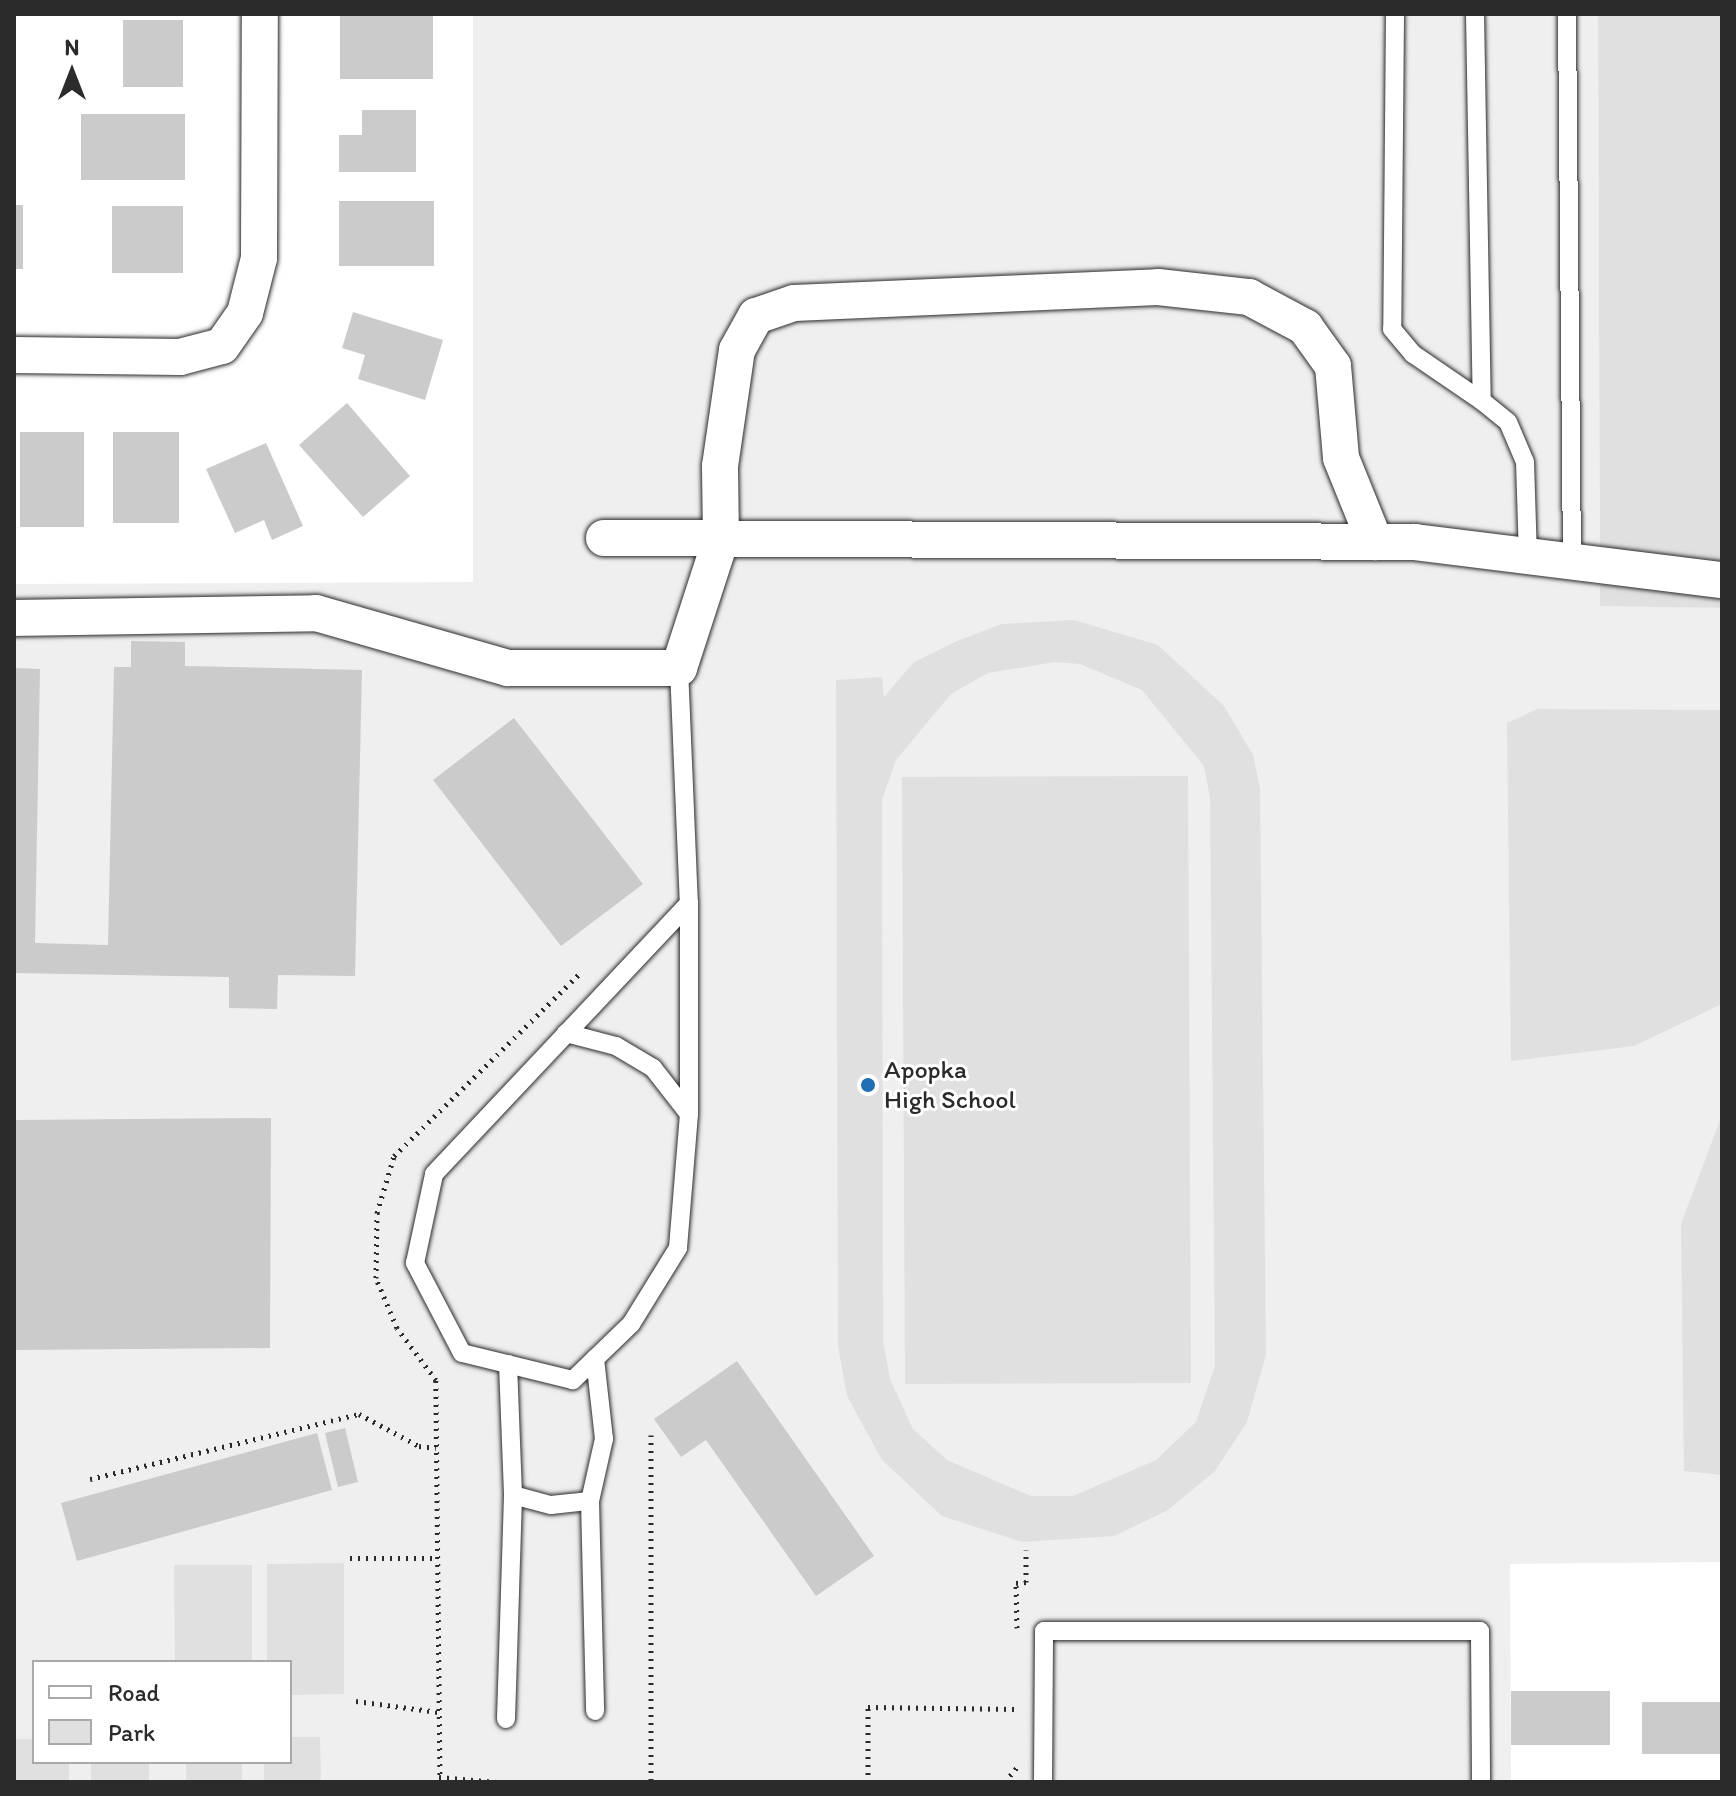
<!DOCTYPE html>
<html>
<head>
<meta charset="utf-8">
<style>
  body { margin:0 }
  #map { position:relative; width:1736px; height:1796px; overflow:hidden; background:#fff; font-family:Itim,sans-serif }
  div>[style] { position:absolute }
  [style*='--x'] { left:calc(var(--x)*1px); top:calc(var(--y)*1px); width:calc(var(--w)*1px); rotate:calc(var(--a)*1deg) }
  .built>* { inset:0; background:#efefef }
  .green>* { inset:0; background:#e0e0e0 }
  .building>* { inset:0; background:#cbcbcb }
  .path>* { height:5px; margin-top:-2.5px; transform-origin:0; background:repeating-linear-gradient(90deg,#2b2b2b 0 2px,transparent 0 8px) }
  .roads { filter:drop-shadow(0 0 2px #2b2b2b) drop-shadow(0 0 2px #2b2b2b) }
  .service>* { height:18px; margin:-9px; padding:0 9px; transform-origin:9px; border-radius:9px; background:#fff }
  .minor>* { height:36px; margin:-18px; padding:0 18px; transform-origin:18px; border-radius:18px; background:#fff }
  .dots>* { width:22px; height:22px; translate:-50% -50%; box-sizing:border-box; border:4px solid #fff; border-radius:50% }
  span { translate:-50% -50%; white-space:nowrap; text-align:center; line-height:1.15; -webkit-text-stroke:6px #fff; paint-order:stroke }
  .poi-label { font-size:26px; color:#2b2b2b }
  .left { translate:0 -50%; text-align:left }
  .frame { position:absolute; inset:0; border:16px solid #2b2b2b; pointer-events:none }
  .legend { position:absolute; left:32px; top:1660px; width:260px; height:104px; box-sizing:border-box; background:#fff; border:2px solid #aaa; margin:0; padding:10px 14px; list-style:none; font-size:24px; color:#2b2b2b }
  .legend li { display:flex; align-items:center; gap:16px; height:40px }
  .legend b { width:40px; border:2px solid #aaa }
  .north { position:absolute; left:32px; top:32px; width:80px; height:80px; -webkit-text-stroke:6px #fff; paint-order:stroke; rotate:0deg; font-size:22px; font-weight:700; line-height:32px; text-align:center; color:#2b2b2b }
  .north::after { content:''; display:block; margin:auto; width:28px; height:36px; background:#2b2b2b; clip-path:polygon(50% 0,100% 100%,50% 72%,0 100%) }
</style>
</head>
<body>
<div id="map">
  <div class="built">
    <div style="clip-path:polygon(evenodd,473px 14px,1598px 14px,1600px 605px,1722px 608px,1722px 1562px,1510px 1564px,1511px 1782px,14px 1782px,14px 584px,473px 582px,473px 14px,34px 1662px,290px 1662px,290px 1762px,34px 1762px,34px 1662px)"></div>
  </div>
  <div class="green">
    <div style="clip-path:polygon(1598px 14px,1722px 14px,1722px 608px,1600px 606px)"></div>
    <div style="clip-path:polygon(evenodd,1074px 620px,1158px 645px,1224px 706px,1253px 755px,1260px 789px,1266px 1355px,1247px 1422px,1215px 1471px,1168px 1510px,1114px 1536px,1022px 1542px,942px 1516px,882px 1460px,847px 1396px,838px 1346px,836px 680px,882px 677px,884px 697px,914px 662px,957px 641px,1002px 624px,1074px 620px,1055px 662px,1080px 664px,1142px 690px,1204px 766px,1210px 798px,1215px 1366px,1196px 1422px,1156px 1460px,1073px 1496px,1031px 1496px,947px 1460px,913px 1429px,890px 1379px,883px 1340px,882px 800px,896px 760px,951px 694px,988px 673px,1055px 662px)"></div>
    <div style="clip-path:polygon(1537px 709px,1722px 710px,1722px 1004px,1634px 1046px,1511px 1061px,1507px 723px)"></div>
    <div style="clip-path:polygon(1188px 776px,1191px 1383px,905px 1384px,902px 777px)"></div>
    <div style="clip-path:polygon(1722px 1115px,1722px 1475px,1684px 1471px,1681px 1224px)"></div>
    <div style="clip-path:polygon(344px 1563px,344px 1694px,290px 1695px,290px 1662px,267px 1662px,267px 1564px)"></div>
    <div style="clip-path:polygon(174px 1565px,252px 1565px,252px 1662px,175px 1662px)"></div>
    <div style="clip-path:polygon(290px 1737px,320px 1737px,321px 1782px,264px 1782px,264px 1762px,290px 1762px)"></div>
    <div style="clip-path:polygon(14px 1739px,34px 1739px,34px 1762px,69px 1762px,69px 1782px,14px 1782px)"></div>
    <div style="clip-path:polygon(91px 1762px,149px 1762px,149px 1782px,91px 1782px)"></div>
    <div style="clip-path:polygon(186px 1762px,242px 1762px,242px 1782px,186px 1782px)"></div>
  </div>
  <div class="building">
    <div style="clip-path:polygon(340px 15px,433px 15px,433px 79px,340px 79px)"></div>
    <div style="clip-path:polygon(123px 20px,183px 20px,183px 87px,123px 87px)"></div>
    <div style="clip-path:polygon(362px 110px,416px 110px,416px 172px,339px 172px,339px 135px,362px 135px)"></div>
    <div style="clip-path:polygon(81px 114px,185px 114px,185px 180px,81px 180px)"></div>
    <div style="clip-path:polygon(339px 201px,434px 201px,434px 266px,339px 266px)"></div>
    <div style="clip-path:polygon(14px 205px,23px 205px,23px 269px,14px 269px)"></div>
    <div style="clip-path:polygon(112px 206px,183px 206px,183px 273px,112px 273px)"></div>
    <div style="clip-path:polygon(353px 312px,443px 340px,425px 400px,358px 379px,365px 355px,342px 348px)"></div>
    <div style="clip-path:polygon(347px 403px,410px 476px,363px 517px,299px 445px)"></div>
    <div style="clip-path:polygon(20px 432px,84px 432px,84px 527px,20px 527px)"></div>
    <div style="clip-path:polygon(113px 432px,179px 432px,179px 523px,113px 523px)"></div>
    <div style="clip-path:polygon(266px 443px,303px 526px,272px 540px,264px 520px,235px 533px,206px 469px)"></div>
    <div style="clip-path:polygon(131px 641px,185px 642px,185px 666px,362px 670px,355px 976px,278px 975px,277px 1009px,229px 1008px,229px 977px,14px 973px,14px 668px,40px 669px,35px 943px,108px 945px,114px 667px,131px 667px)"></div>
    <div style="clip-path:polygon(514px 718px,643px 884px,561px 946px,433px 780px)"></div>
    <div style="clip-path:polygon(271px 1118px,270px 1348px,14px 1350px,14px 1120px)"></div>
    <div style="clip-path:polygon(737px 1361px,874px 1556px,816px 1596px,706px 1440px,681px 1457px,654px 1419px)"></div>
    <div style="clip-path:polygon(345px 1428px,358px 1482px,338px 1487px,325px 1433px)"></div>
    <div style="clip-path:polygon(317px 1433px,332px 1490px,77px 1561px,61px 1503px)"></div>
    <div style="clip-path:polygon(1511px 1691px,1610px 1691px,1610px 1745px,1511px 1745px)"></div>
    <div style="clip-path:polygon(1642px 1702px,1722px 1702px,1722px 1754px,1642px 1754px)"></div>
  </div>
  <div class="path">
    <div style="--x:651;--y:1435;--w:347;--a:90"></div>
    <div style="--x:90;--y:1479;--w:277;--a:-13.6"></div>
    <div style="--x:359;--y:1414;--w:68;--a:28.1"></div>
    <div style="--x:419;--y:1446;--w:17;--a:7"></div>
    <div style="--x:350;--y:1558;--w:87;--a:0"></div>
    <div style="--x:1017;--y:1628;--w:45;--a:-91.3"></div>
    <div style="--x:1016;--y:1583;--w:10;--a:-6"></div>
    <div style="--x:1026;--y:1582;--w:32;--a:-90"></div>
    <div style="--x:356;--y:1701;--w:83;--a:7.6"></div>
    <div style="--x:439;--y:1777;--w:58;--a:4.9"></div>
    <div style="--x:440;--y:1782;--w:402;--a:-90.6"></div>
    <div style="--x:436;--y:1380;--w:65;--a:-126.9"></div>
    <div style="--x:397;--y:1328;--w:54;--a:-112.8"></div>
    <div style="--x:376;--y:1278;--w:65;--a:-89.1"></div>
    <div style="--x:377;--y:1213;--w:59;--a:-73.4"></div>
    <div style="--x:394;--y:1156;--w:262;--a:-44.5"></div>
    <div style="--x:868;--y:1782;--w:75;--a:-90"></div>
    <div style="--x:868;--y:1707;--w:149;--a:0.8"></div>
    <div style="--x:1005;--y:1782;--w:19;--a:-51"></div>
  </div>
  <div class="roads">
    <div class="service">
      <div style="--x:1395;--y:14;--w:315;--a:90.5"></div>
      <div style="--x:1392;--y:329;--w:33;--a:50"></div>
      <div style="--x:1413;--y:354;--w:83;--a:34.3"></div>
      <div style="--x:1475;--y:14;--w:387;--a:89"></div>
      <div style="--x:1482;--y:401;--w:33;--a:39"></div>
      <div style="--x:1508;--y:422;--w:43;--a:67"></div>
      <div style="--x:1525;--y:462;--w:97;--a:88.2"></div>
      <div style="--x:1567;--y:14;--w:551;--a:89.48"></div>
      <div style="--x:679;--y:668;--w:235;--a:87.6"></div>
      <div style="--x:689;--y:903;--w:211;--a:90"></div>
      <div style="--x:689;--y:1114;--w:134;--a:94.7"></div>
      <div style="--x:678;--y:1248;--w:89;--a:121.7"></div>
      <div style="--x:631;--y:1324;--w:81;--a:136"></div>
      <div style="--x:573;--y:1380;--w:114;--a:-166.3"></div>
      <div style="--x:462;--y:1353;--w:102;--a:-117.6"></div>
      <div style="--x:415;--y:1263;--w:91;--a:-77.9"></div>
      <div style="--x:434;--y:1174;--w:372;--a:-46.7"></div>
      <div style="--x:566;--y:1033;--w:52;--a:14.6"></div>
      <div style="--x:616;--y:1046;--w:43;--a:30.7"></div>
      <div style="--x:653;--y:1068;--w:58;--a:52"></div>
      <div style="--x:508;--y:1364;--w:131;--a:87.8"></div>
      <div style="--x:513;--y:1495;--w:39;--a:15"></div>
      <div style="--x:551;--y:1505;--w:39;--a:-6"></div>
      <div style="--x:590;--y:1501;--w:64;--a:-77.3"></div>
      <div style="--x:604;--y:1439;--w:81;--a:-96.4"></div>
      <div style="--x:590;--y:1501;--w:210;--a:88.6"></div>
      <div style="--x:506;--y:1719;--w:224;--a:-88.2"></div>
      <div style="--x:1043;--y:1782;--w:151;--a:-89.6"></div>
      <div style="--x:1044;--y:1631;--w:436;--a:0"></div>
      <div style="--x:1480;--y:1631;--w:151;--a:89.6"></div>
    </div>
    <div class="minor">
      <div style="--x:14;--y:355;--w:166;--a:0.7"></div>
      <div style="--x:180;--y:357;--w:43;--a:-14.7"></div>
      <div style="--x:222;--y:346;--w:40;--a:-55.1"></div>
      <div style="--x:245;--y:313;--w:57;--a:-75.7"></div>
      <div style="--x:259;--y:258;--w:244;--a:-89.8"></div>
      <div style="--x:604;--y:538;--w:811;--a:0.28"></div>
      <div style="--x:1415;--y:542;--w:309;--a:7.1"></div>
      <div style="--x:14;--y:618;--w:302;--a:-0.9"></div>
      <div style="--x:316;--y:613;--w:200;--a:16"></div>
      <div style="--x:508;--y:668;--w:171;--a:0"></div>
      <div style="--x:679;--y:668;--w:136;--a:-72"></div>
      <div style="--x:721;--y:539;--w:73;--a:-90.8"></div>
      <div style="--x:720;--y:466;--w:117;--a:-81.7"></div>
      <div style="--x:737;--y:350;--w:39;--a:-61"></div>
      <div style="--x:756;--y:316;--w:40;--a:-18.9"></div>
      <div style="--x:794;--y:303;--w:364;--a:-2.5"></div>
      <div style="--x:1158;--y:287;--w:92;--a:6.3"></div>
      <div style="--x:1249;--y:297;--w:64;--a:28.2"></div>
      <div style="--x:1305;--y:327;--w:48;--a:54.3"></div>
      <div style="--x:1333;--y:366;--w:92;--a:85"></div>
      <div style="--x:1341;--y:458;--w:91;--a:68"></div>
    </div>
  </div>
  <div class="dots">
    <div style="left:868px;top:1085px;background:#1f6fb2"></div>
  </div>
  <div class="poi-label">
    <span class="left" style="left:884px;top:1085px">Apopka<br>High School</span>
  </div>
  <div class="frame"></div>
  <ul class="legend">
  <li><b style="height:10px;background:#fff"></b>Road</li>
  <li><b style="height:22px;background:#e0e0e0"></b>Park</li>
  </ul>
  <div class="north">N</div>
</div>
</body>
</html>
